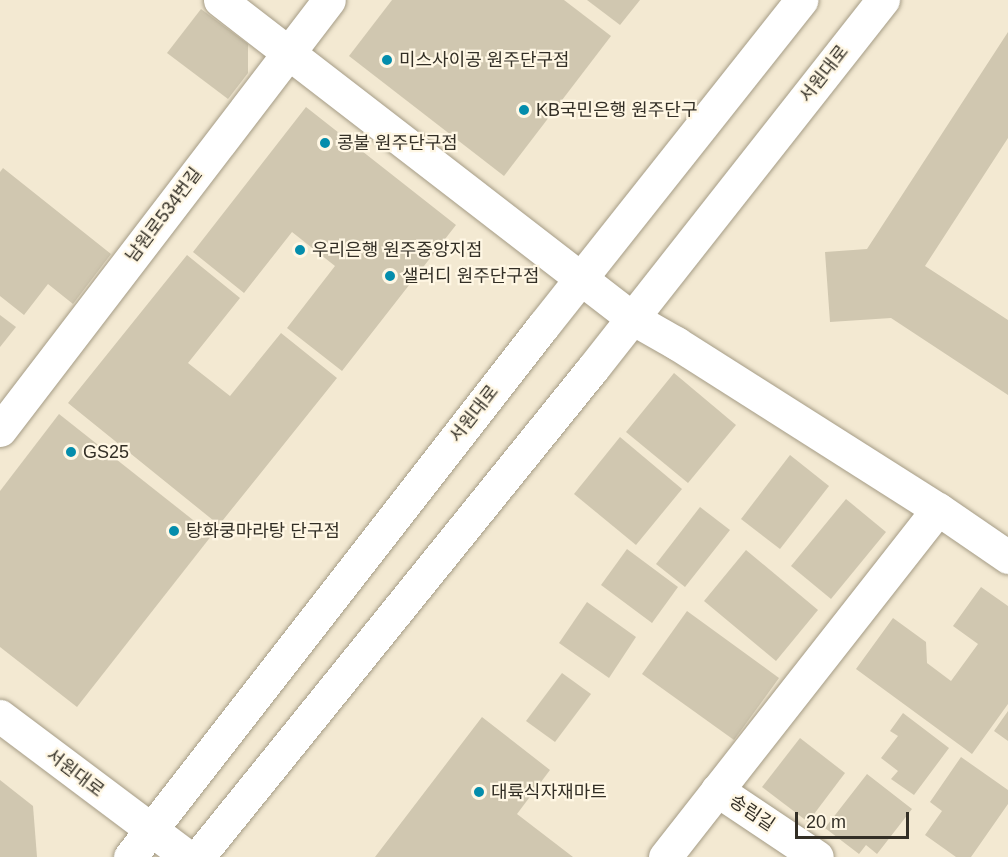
<!DOCTYPE html>
<html>
<head>
<meta charset="utf-8">
<style>
  body { margin:0 }
  #map { position:relative; width:1008px; height:857px; overflow:hidden; background:#f3e9d2; font-family:Helvetica,"Noto Sans KR",sans-serif }
  div>[style] { position:absolute }
  [style*='--x'] { left:calc(var(--x)*1px); top:calc(var(--y)*1px); width:calc(var(--w)*1px); rotate:calc(var(--a)*1deg) }
  .building>* { inset:0; background:#d0c7b0 }
  .roads { filter:drop-shadow(0 0 2px #a59c86) drop-shadow(0 0 2px #a59c86) }
  .minor>* { height:33px; margin:-16.5px; padding:0 16.5px; transform-origin:16.5px; border-radius:16.5px; background:#fff }
  .dots>* { width:16px; height:16px; translate:-50% -50%; box-sizing:border-box; border:3px solid #fff7e4; border-radius:50% }
  span { translate:-50% -50%; white-space:nowrap; text-align:center; line-height:1.15; -webkit-text-stroke:4.5px #fff7e4; paint-order:stroke }
  .poi-label { font-size:18px; color:#332f26 }
  .left { translate:0 -50%; text-align:left }
  .street-label { font-size:18px; color:#332f26 }
  .scale { position:absolute; left:795px; top:812px; width:114px; height:27px; box-sizing:border-box; border:3px solid #332f26; border-top:0; padding-left:8px; font-size:18px; line-height:21px; white-space:nowrap; color:#332f26; -webkit-text-stroke:4px #fff7e4; paint-order:stroke }
</style>
</head>
<body>
<div id="map">
  <div class="building">
    <div style="clip-path:polygon(392px 0,564px 0,611px 36px,504px 176px,349px 56px)"></div>
    <div style="clip-path:polygon(587px 0,640px 0,620px 25px)"></div>
    <div style="clip-path:polygon(201px 9px,248px 44px,248px 73px,228px 99px,167px 53px)"></div>
    <div style="clip-path:polygon(1008px 32px,1008px 138px,925px 266px,1008px 320px,1008px 395px,891px 318px,830px 322px,825px 252px,867px 249px)"></div>
    <div style="clip-path:polygon(306px 107px,456px 225px,342px 371px,287px 328px,335px 266px,292px 232px,244px 293px,193px 252px)"></div>
    <div style="clip-path:polygon(3px 168px,111px 254px,73px 304px,48px 284px,24px 315px,0 296px,0 172px)"></div>
    <div style="clip-path:polygon(187px 255px,240px 298px,188px 363px,230px 396px,281px 333px,337px 378px,219px 525px,68px 403px)"></div>
    <div style="clip-path:polygon(0 315px,16px 327px,0 347px)"></div>
    <div style="clip-path:polygon(674px 373px,736px 425px,688px 483px,626px 432px)"></div>
    <div style="clip-path:polygon(59px 414px,212px 535px,77px 707px,0 647px,0 491px)"></div>
    <div style="clip-path:polygon(620px 437px,682px 489px,636px 545px,574px 494px)"></div>
    <div style="clip-path:polygon(790px 455px,829px 486px,780px 549px,741px 519px)"></div>
    <div style="clip-path:polygon(846px 499px,886px 532px,831px 599px,791px 566px)"></div>
    <div style="clip-path:polygon(700px 507px,730px 530px,685px 587px,656px 564px)"></div>
    <div style="clip-path:polygon(627px 549px,678px 587px,652px 623px,601px 585px)"></div>
    <div style="clip-path:polygon(746px 550px,818px 610px,776px 661px,704px 601px)"></div>
    <div style="clip-path:polygon(981px 587px,1008px 606px,1008px 704px,972px 754px,856px 669px,893px 618px,926px 642px,927px 663px,951px 681px,978px 644px,953px 626px)"></div>
    <div style="clip-path:polygon(587px 602px,636px 637px,609px 678px,559px 643px)"></div>
    <div style="clip-path:polygon(687px 611px,779px 678px,734px 740px,642px 674px)"></div>
    <div style="clip-path:polygon(562px 673px,591px 694px,555px 742px,526px 721px)"></div>
    <div style="clip-path:polygon(1008px 711px,1008px 741px,994px 731px)"></div>
    <div style="clip-path:polygon(903px 713px,949px 748px,914px 795px,891px 779px,898px 771px,881px 758px,898px 736px,890px 731px)"></div>
    <div style="clip-path:polygon(482px 717px,550px 770px,517px 814px,573px 857px,375px 857px)"></div>
    <div style="clip-path:polygon(800px 738px,845px 773px,808px 822px,762px 787px)"></div>
    <div style="clip-path:polygon(961px 757px,1008px 790px,1008px 804px,971px 857px,956px 857px,925px 835px,942px 811px,930px 802px)"></div>
    <div style="clip-path:polygon(867px 774px,912px 809px,877px 854px,866px 845px,859px 854px,825px 828px)"></div>
    <div style="clip-path:polygon(0 780px,33px 806px,37px 857px,0 857px)"></div>
  </div>
  <div class="roads">
    <div class="minor">
      <div style="--x:220;--y:0;--w:520;--a:37.66"></div>
      <div style="--x:632;--y:318;--w:51;--a:29.6"></div>
      <div style="--x:676;--y:343;--w:310;--a:32.4"></div>
      <div style="--x:938;--y:509;--w:85;--a:34.4"></div>
      <div style="--x:0;--y:430;--w:541;--a:-52.58"></div>
      <div style="--x:0;--y:716;--w:235;--a:36.9"></div>
      <div style="--x:717;--y:790;--w:120;--a:33.8"></div>
      <div style="--x:130;--y:857;--w:673;--a:-52.13"></div>
      <div style="--x:543;--y:326;--w:416;--a:-51.6"></div>
      <div style="--x:198;--y:857;--w:629;--a:-51.07"></div>
      <div style="--x:593;--y:368;--w:469;--a:-51.8"></div>
      <div style="--x:665;--y:857;--w:442;--a:-51.9"></div>
    </div>
  </div>
  <div class="dots">
    <div style="left:387px;top:60px;background:#048dac"></div>
    <div style="left:524px;top:110px;background:#048dac"></div>
    <div style="left:325px;top:143px;background:#048dac"></div>
    <div style="left:300px;top:250px;background:#048dac"></div>
    <div style="left:390px;top:276px;background:#048dac"></div>
    <div style="left:71px;top:452px;background:#048dac"></div>
    <div style="left:174px;top:531px;background:#048dac"></div>
    <div style="left:479px;top:792px;background:#048dac"></div>
  </div>
  <div class="poi-label">
    <span class="left" style="left:399px;top:60px">미스사이공 원주단구점</span>
    <span class="left" style="left:536px;top:110px">KB국민은행 원주단구</span>
    <span class="left" style="left:337px;top:143px">콩불 원주단구점</span>
    <span class="left" style="left:312px;top:250px">우리은행 원주중앙지점</span>
    <span class="left" style="left:402px;top:276px">샐러디 원주단구점</span>
    <span class="left" style="left:83px;top:452px">GS25</span>
    <span class="left" style="left:186px;top:531px">탕화쿵마라탕 단구점</span>
    <span class="left" style="left:491px;top:792px">대륙식자재마트</span>
  </div>
  <div class="street-label">
    <span style="left:824px;top:74px;rotate:-52deg">서원대로</span>
    <span style="left:164px;top:215px;rotate:-53deg">남원로534번길</span>
    <span style="left:474px;top:414px;rotate:-52deg">서원대로</span>
    <span style="left:75px;top:773px;rotate:37deg">서원대로</span>
    <span style="left:752px;top:813px;rotate:34deg">송림길</span>
  </div>
  <div class="scale">20 m</div>
</div>
</body>
</html>
